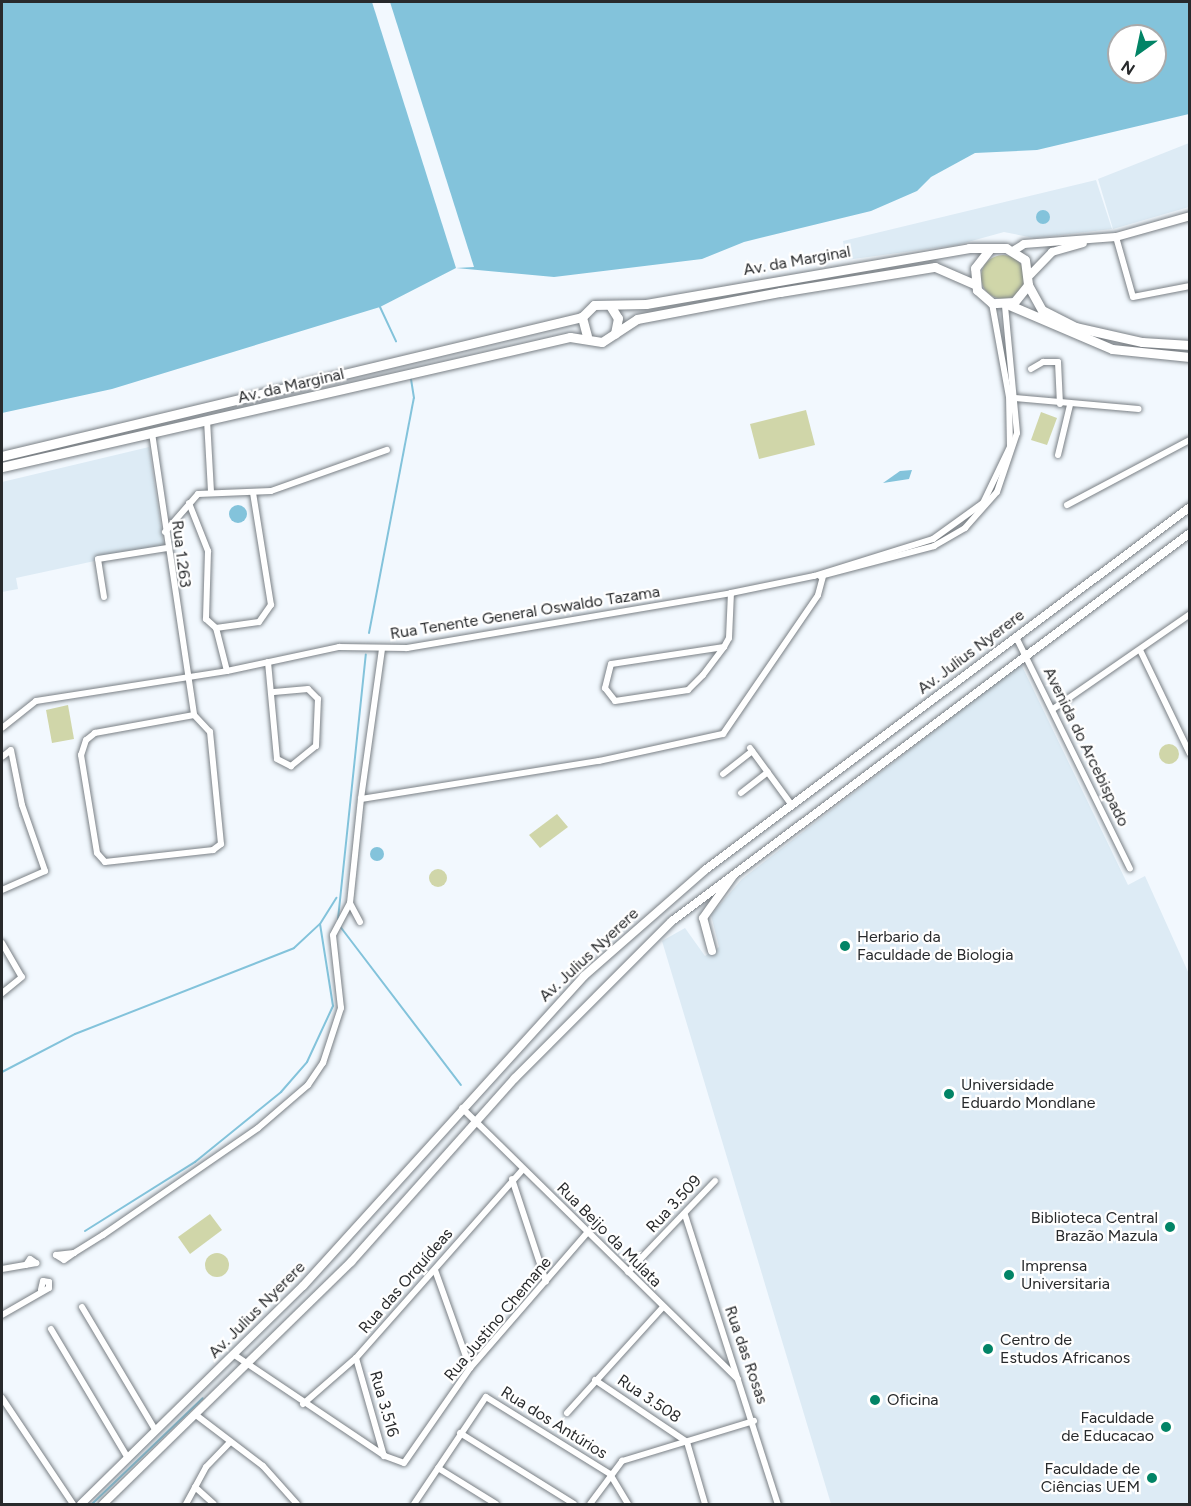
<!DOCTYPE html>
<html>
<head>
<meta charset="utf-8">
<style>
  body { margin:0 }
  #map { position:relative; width:1191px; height:1506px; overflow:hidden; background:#f2f8fe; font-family:Figtree,sans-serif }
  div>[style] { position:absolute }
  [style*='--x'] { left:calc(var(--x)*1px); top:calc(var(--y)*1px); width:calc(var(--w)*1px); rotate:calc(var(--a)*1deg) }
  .built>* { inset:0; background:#ddebf5 }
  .green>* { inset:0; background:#d0d6a9 }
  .round { border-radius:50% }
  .water>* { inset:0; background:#83c3db }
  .pier>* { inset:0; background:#f2f8fe }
  .stream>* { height:2px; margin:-1px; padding:0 1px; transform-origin:1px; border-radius:1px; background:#83c3db }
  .roads { filter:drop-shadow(0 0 2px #7a8085) drop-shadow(0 0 2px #7a8085) }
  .minor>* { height:6px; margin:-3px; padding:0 3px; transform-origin:3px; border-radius:3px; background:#fff }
  .secondary>* { height:8px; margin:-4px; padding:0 4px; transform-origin:4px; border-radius:4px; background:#fff }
  .primary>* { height:9px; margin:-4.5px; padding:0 4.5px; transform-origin:4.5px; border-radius:4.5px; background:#fff }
  .dots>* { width:16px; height:16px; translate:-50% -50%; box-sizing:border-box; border:3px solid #fff; border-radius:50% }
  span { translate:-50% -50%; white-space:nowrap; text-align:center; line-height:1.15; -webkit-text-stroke:4.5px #fff; paint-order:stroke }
  .street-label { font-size:16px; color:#282a2c }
  .poi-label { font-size:16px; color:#282a2c }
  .left { translate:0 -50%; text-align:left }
  .right { translate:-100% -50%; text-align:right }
  .frame { position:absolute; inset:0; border:3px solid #282a2c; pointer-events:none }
  .north { position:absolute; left:1107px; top:24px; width:60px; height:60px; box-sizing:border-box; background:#fff; border:2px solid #a9aaab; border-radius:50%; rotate:213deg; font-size:16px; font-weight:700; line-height:24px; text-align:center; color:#282a2c }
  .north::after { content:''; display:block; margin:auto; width:21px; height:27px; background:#028466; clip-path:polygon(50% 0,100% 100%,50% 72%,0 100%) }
</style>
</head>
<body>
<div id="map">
  <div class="built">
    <div style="clip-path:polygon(1189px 143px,1189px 207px,1113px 229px,1098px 179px)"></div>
    <div style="clip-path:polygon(1096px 180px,1112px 229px,1034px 238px,1004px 232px,957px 245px,846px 260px,843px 241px)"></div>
    <div style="clip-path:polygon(149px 447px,164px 546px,16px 578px,18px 589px,2px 592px,2px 482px)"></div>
    <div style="clip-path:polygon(1021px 664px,1128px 885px,1145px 876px,1189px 974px,1189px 1504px,831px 1504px,662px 941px,685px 928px,705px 956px,719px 947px,711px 915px,742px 879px)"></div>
  </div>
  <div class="green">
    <div class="round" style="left:981px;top:255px;width:44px;height:44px"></div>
    <div style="clip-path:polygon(806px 410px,815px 445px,759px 459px,750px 424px)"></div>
    <div style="clip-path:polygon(1041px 412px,1057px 418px,1047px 445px,1031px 440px)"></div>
    <div style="clip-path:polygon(68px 705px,74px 739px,52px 743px,46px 710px)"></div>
    <div class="round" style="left:1159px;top:744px;width:20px;height:20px"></div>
    <div style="clip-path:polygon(557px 814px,568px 827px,540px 848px,529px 835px)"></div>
    <div class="round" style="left:429px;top:869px;width:18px;height:18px"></div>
    <div style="clip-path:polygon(210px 1214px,222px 1230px,190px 1254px,178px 1237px)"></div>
    <div class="round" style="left:205px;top:1253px;width:24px;height:24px"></div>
  </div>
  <div class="water">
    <div style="clip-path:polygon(evenodd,2px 2px,1189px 2px,1189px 114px,1037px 150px,975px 153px,931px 177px,917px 191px,871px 211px,744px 242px,702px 259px,554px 277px,456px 268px,380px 307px,112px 389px,2px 413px,2px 2px,1119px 36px,1155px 36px,1155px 72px,1119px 72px,1119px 36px)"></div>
    <div class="round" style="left:1036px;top:210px;width:14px;height:14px"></div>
    <div style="clip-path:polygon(912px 470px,909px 479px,883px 483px,900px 471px)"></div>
    <div class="round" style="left:229px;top:505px;width:18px;height:18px"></div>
    <div class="round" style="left:370px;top:847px;width:14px;height:14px"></div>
  </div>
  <div class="pier">
    <div style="clip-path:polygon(372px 2px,390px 2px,474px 267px,456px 268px)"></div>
  </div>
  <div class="stream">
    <div style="--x:380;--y:307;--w:38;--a:65"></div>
    <div style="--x:369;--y:633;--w:239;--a:-79.2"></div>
    <div style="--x:414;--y:398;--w:20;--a:-99"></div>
    <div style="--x:338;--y:919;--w:266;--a:-84"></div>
    <div style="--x:339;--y:925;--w:201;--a:52.7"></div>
    <div style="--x:2;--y:1072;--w:82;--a:-27.5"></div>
    <div style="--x:75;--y:1034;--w:235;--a:-21.4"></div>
    <div style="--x:294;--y:948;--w:35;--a:-43"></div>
    <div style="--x:320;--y:924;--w:31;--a:-58"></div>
    <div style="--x:85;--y:1231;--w:130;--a:-32.1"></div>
    <div style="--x:195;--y:1162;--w:111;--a:-39.1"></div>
    <div style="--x:281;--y:1092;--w:40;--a:-49"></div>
    <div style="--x:307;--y:1062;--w:62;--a:-65.1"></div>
    <div style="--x:333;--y:1006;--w:83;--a:-99"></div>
    <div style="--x:92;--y:1504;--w:153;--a:-43.7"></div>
  </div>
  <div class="roads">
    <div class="minor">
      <div style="--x:1116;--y:237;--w:62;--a:74.2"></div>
      <div style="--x:1133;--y:297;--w:58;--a:-10.9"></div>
      <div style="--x:1031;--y:369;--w:14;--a:-30"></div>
      <div style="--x:1043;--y:362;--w:15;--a:0"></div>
      <div style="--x:1058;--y:362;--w:42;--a:87.3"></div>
      <div style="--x:1015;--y:398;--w:124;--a:5.1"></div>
      <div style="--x:207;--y:420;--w:71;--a:86.8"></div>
      <div style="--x:152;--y:433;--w:285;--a:81.5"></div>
      <div style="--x:194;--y:715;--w:101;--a:169.7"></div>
      <div style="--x:95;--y:733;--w:11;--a:142"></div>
      <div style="--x:86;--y:740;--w:16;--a:108"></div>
      <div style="--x:81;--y:755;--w:99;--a:80.7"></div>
      <div style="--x:97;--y:853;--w:12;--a:48"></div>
      <div style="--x:105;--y:862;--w:109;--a:-6.3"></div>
      <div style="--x:213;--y:850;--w:10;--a:-37"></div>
      <div style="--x:221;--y:844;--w:113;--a:-95.6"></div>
      <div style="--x:210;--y:732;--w:23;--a:-133"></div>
      <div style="--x:1058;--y:455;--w:51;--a:-76.5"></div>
      <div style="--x:189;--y:503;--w:52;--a:68.4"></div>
      <div style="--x:208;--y:551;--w:68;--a:91.7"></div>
      <div style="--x:206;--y:619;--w:13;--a:42"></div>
      <div style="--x:1067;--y:505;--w:139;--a:-27.9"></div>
      <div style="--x:165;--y:532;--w:50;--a:-49"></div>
      <div style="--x:198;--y:494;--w:73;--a:-2.4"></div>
      <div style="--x:271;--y:491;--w:123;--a:-19.5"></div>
      <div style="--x:820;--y:576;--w:118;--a:-14.7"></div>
      <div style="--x:934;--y:546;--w:36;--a:-30"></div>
      <div style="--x:965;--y:528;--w:48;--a:-48.4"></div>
      <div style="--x:997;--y:492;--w:62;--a:-71.3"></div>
      <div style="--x:1017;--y:433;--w:129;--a:-95.4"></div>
      <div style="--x:104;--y:597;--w:38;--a:-99"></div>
      <div style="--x:98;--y:559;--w:70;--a:-9.1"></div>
      <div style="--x:1016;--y:637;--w:258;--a:63.8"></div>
      <div style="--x:724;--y:647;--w:114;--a:171.4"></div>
      <div style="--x:611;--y:664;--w:25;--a:104"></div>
      <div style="--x:605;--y:688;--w:16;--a:52"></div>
      <div style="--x:615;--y:701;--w:74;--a:-8.6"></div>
      <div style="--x:688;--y:690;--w:21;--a:-45"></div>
      <div style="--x:703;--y:675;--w:35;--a:-53"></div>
      <div style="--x:724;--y:647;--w:10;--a:-61"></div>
      <div style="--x:729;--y:638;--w:45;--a:-87.5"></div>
      <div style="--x:382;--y:649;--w:151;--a:98"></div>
      <div style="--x:361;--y:799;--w:241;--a:-9.1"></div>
      <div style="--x:599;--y:761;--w:127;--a:-12.3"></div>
      <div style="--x:723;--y:734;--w:168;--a:-55.6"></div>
      <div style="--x:818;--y:595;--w:20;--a:-75"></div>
      <div style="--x:1140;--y:650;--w:115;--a:64.3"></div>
      <div style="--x:268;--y:662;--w:97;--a:84.7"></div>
      <div style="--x:277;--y:759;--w:16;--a:27"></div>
      <div style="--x:291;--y:766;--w:32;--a:-39"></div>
      <div style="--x:316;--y:746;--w:47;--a:-87.6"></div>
      <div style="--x:318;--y:699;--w:14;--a:-135"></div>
      <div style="--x:308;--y:689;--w:37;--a:175"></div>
      <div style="--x:227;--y:671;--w:44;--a:-104.3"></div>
      <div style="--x:216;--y:628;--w:43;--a:-7.9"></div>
      <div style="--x:259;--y:622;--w:21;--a:-55"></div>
      <div style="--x:271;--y:605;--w:113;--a:-99.1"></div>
      <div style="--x:1053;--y:709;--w:167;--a:-34.7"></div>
      <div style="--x:2;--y:728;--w:43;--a:-38.5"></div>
      <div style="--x:36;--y:701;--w:193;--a:-8.9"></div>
      <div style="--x:227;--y:671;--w:115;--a:-12.1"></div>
      <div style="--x:339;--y:647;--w:68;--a:0.8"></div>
      <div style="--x:407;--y:648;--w:329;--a:-9.6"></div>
      <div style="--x:731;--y:593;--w:85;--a:-11.6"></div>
      <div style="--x:814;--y:576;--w:125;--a:-17.3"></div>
      <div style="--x:933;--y:539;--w:62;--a:-35.8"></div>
      <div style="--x:983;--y:503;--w:62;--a:-64.3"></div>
      <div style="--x:1010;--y:447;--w:50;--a:-91.1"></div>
      <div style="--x:1009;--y:397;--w:96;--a:-100.3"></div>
      <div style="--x:750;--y:748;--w:69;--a:53.8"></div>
      <div style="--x:2;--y:757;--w:11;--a:-38"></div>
      <div style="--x:11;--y:750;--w:56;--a:78.7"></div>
      <div style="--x:22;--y:805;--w:70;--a:70.8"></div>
      <div style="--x:45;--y:871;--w:47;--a:156.2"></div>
      <div style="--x:723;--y:774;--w:37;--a:-38"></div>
      <div style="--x:741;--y:793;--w:34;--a:-38"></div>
      <div style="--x:360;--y:922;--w:21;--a:-118"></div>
      <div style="--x:350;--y:903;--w:105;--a:-84"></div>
      <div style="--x:2;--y:943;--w:39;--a:60"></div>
      <div style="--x:22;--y:977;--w:26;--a:141"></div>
      <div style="--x:462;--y:1108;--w:387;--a:44.5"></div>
      <div style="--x:512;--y:1179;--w:108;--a:71.7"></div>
      <div style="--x:685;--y:1215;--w:304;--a:72.2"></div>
      <div style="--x:74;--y:1253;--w:18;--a:174"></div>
      <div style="--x:56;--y:1255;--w:9;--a:32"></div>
      <div style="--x:64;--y:1260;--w:12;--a:-35"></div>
      <div style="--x:74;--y:1253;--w:34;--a:-32"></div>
      <div style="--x:103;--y:1235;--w:188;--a:-34.6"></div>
      <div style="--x:258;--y:1128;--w:66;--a:-40.7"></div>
      <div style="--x:308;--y:1085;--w:27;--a:-56"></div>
      <div style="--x:323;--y:1063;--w:58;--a:-71.9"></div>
      <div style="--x:341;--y:1008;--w:73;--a:-96.3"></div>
      <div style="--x:333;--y:935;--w:36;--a:-62"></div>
      <div style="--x:2;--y:1269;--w:35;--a:-10"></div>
      <div style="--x:36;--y:1263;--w:7;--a:-146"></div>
      <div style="--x:30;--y:1259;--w:7;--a:124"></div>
      <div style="--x:435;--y:1270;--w:104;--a:70.3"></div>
      <div style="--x:628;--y:1272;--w:126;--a:-46.3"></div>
      <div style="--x:82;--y:1307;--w:144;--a:59.2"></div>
      <div style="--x:2;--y:1315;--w:54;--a:-29.9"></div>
      <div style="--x:49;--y:1288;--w:6;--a:-90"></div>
      <div style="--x:49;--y:1282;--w:6;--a:-171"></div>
      <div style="--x:43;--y:1281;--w:9;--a:103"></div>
      <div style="--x:51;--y:1329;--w:150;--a:59.2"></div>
      <div style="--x:233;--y:1354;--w:183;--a:33.9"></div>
      <div style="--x:385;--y:1456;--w:20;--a:20"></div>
      <div style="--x:404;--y:1463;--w:116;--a:-55.2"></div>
      <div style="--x:470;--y:1368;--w:180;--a:-49.1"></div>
      <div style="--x:356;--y:1358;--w:102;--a:74.1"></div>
      <div style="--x:595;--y:1380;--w:111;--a:34"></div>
      <div style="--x:687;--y:1442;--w:65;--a:73.8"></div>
      <div style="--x:2;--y:1398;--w:128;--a:56.2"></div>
      <div style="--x:303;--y:1404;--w:70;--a:-41"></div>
      <div style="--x:356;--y:1358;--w:252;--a:-48.5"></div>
      <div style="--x:567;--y:1413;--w:143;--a:-47.8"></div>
      <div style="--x:196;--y:1415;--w:84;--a:37.3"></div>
      <div style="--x:263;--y:1466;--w:51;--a:48.2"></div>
      <div style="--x:460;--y:1433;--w:134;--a:31.9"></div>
      <div style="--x:438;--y:1468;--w:68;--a:31.8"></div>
      <div style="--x:195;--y:1487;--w:25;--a:42"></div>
      <div style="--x:186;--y:1504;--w:42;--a:-61.6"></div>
      <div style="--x:206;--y:1467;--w:35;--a:-46"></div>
      <div style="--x:414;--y:1504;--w:129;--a:-56.1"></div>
      <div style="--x:486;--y:1397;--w:146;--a:31.8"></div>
      <div style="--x:610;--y:1474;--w:35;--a:59"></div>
      <div style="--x:590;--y:1504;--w:54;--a:-53.3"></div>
      <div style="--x:622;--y:1461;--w:138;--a:-16.9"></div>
    </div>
    <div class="secondary">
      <div style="--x:1013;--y:251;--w:13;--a:-32"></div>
      <div style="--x:1024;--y:244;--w:92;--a:-4.4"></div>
      <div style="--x:1116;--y:237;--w:77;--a:-15.8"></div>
      <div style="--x:1030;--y:275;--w:32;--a:-46"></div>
      <div style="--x:1052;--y:252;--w:32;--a:-16"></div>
      <div style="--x:712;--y:951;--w:34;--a:-105"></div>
      <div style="--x:703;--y:918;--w:52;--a:-54.5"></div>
      <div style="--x:81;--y:1504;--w:311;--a:-44.5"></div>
      <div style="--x:303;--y:1286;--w:418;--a:-47.8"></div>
      <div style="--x:584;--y:976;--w:161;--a:-41.2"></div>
      <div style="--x:705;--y:870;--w:606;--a:-36.81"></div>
      <div style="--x:103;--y:1504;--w:347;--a:-44.3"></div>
      <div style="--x:351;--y:1262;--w:246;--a:-48.3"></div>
      <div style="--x:515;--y:1078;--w:222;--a:-45"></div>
      <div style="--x:672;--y:921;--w:647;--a:-36.83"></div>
    </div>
    <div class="primary">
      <div style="--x:1028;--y:285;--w:29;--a:61"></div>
      <div style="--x:1042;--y:310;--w:37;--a:27"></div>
      <div style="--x:1075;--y:327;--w:69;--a:12.6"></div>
      <div style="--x:1142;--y:342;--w:48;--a:3.6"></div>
      <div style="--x:1007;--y:304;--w:114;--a:23.2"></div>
      <div style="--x:1112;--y:349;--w:78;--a:5.9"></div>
      <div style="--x:611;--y:307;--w:13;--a:58"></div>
      <div style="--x:618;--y:318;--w:16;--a:101"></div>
      <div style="--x:587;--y:336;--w:20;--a:-105"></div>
      <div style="--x:582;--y:317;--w:17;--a:-45"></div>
      <div style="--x:594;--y:305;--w:52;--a:-1.1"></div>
      <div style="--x:646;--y:304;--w:328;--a:-9.8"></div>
      <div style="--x:969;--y:248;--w:37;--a:0"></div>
      <div style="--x:1006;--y:248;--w:22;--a:32"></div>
      <div style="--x:1025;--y:260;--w:25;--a:83"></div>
      <div style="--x:1028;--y:285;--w:22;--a:129"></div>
      <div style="--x:1014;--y:302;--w:22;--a:177"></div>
      <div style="--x:992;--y:303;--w:20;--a:-139"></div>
      <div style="--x:977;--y:290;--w:22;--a:-95"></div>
      <div style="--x:975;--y:268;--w:24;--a:-52"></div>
      <div style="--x:2;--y:456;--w:596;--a:-13.48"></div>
      <div style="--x:2;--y:467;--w:583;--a:-12.89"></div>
      <div style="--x:570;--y:337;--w:32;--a:9"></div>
      <div style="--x:602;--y:342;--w:42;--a:-33.3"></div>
      <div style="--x:637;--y:319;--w:146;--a:-10.7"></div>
      <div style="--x:780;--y:292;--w:157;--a:-9.2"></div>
      <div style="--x:935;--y:267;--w:43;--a:23.6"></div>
    </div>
  </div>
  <div class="dots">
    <div style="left:845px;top:946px;background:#028466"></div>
    <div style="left:949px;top:1094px;background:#028466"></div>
    <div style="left:1170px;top:1227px;background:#028466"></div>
    <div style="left:1009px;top:1275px;background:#028466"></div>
    <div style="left:988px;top:1349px;background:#028466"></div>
    <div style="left:875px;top:1400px;background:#028466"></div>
    <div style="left:1166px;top:1427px;background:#028466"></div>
    <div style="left:1152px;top:1478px;background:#028466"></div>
  </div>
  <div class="street-label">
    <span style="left:797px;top:261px;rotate:-10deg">Av. da Marginal</span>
    <span style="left:291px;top:386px;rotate:-13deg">Av. da Marginal</span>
    <span style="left:181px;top:554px;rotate:83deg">Rua 1.263</span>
    <span style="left:525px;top:613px;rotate:-9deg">Rua Tenente General Oswaldo Tazama</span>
    <span style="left:971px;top:652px;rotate:-37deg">Av. Julius Nyerere</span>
    <span style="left:1086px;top:747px;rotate:64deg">Avenida do Arcebispado</span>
    <span style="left:589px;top:955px;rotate:-43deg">Av. Julius Nyerere</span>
    <span style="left:674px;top:1204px;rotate:-47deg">Rua 3.509</span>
    <span style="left:609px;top:1235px;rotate:45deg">Rua Beijo da Mulata</span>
    <span style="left:406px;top:1281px;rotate:-49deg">Rua das Orquídeas</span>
    <span style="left:257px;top:1310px;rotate:-45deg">Av. Julius Nyerere</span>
    <span style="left:498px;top:1319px;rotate:-50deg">Rua Justino Chemane</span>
    <span style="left:746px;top:1355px;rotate:71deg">Rua das Rosas</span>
    <span style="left:649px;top:1399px;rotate:34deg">Rua 3.508</span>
    <span style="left:384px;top:1404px;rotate:74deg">Rua 3.516</span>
    <span style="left:554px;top:1423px;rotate:32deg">Rua dos Antúrios</span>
  </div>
  <div class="poi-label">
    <span class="left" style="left:857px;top:946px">Herbario da<br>Faculdade de Biologia</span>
    <span class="left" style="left:961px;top:1094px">Universidade<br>Eduardo Mondlane</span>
    <span class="right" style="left:1158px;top:1227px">Biblioteca Central<br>Brazão Mazula</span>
    <span class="left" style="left:1021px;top:1275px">Imprensa<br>Universitaria</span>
    <span class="left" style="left:1000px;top:1349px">Centro de<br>Estudos Africanos</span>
    <span class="left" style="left:887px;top:1400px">Oficina</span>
    <span class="right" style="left:1154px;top:1427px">Faculdade<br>de Educacao</span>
    <span class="right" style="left:1140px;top:1478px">Faculdade de<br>Ciências UEM</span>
  </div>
  <div class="frame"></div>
  <div class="north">N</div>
</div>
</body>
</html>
